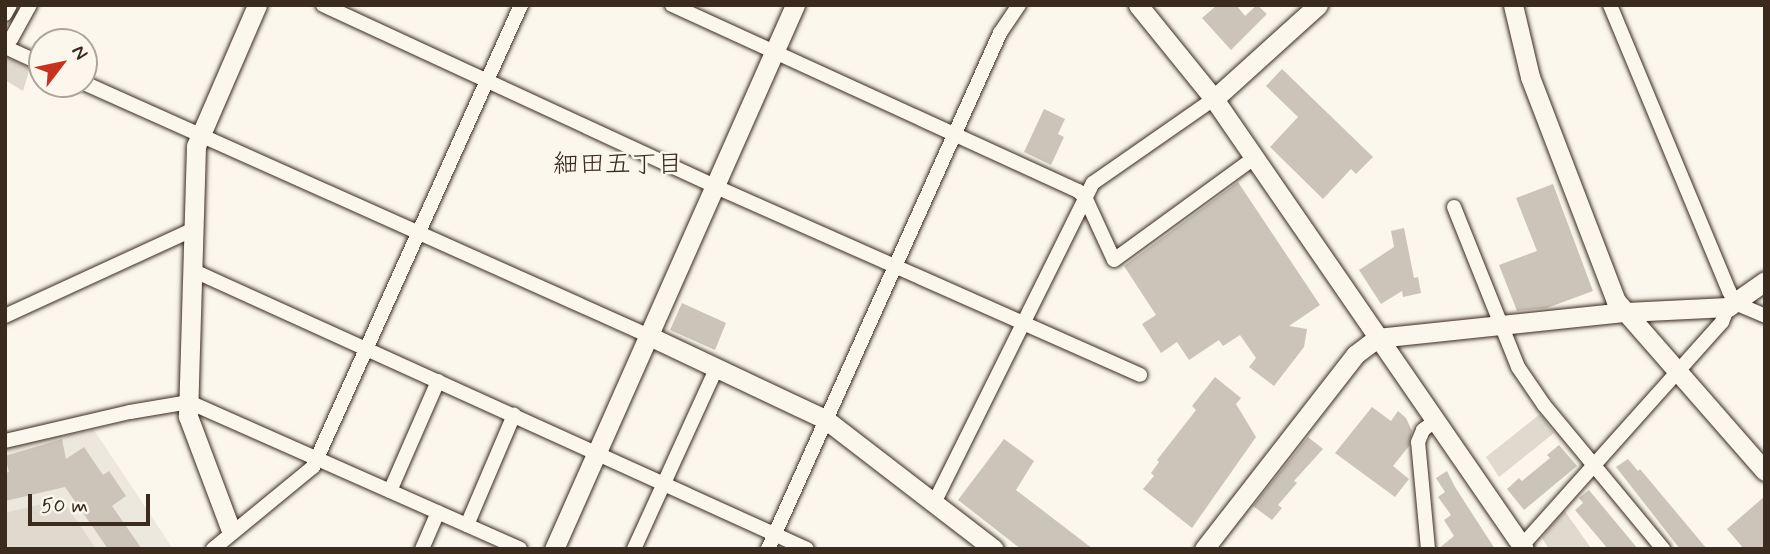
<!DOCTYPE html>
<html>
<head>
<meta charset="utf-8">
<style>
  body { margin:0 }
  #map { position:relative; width:1770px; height:554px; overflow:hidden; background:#fbf7ec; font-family:Mynerve,"Klee One",sans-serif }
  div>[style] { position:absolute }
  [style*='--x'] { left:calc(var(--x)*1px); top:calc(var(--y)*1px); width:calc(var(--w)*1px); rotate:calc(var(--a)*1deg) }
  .built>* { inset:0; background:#ede8dd }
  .green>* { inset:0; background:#dfd9ce }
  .building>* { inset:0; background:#ccc4b9 }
  .roads { filter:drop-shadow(0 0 2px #3b2a1e) drop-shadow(0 0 2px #3b2a1e) }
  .street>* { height:14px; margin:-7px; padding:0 7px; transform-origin:7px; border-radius:7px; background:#fbf7ec }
  .secondary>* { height:19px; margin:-9.5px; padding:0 9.5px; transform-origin:9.5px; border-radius:9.5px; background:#fbf7ec }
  span { translate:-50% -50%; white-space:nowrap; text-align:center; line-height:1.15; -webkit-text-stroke:5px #fbf7ec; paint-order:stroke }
  .neighbourhood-label { font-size:26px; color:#3b2a1e }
  .frame { position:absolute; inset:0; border:7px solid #3b2a1e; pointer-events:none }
  .north { position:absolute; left:28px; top:28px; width:70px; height:70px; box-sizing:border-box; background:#fbf7ec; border:2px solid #aea59a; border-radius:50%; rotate:58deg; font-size:19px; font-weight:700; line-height:28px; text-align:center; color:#3b2a1e }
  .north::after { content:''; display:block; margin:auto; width:24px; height:32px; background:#c8321e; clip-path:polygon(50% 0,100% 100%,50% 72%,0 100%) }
  .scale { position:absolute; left:28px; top:494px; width:122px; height:32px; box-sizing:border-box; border:4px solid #3b2a1e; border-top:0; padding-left:9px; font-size:21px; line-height:24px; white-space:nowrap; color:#3b2a1e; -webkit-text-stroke:5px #fbf7ec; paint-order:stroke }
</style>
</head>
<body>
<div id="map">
  <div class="built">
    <div style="clip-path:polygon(94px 430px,173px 549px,5px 549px,5px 446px)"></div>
  </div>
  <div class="green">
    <div style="clip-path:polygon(5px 56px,30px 68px,23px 91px,5px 80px)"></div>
    <div style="clip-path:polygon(1540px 414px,1554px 433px,1499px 477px,1486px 457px)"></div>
    <div style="clip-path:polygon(62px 499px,96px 549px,5px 549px,5px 513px)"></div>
    <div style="clip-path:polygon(1564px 510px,1591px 548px,1590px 549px,1549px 549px,1542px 538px)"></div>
  </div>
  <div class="building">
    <div style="clip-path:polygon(1217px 5px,1236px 5px,1245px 16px,1257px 5px,1267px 14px,1231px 50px,1202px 18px)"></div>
    <div style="clip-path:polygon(1282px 69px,1373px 157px,1356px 174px,1351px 169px,1323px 199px,1270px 147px,1298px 117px,1266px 86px)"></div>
    <div style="clip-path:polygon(1044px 109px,1065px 119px,1058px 134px,1064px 137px,1051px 165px,1024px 152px)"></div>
    <div style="clip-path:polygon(1238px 182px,1320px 305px,1289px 326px,1307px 329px,1304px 347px,1274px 386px,1249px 367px,1256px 358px,1240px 335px,1223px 346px,1219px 340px,1189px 360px,1177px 342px,1161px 353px,1142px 324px,1156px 315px,1124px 266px)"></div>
    <div style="clip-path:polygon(1553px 184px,1593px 291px,1547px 308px,1517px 311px,1499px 265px,1537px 251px,1516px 198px)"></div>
    <div style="clip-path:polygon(1404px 228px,1414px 278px,1418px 277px,1421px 293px,1403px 297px,1402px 291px,1381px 304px,1359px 270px,1394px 247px,1391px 231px)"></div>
    <div style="clip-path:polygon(682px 303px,726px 323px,715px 350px,670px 330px)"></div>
    <div style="clip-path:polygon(1215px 377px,1241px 398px,1236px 404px,1256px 437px,1192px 528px,1143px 489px,1154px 476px,1151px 473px,1159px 462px,1157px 460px,1196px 410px,1192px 406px)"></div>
    <div style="clip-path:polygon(1372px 407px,1391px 421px,1398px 411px,1406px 418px,1412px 431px,1409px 446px,1393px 466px,1409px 479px,1395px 497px,1335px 453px)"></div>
    <div style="clip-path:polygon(1308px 437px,1323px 449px,1294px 481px,1297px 483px,1278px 505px,1282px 508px,1272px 520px,1253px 506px)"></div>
    <div style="clip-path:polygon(62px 439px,66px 459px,84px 447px,103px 475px,109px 471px,126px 496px,112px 506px,142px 549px,108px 549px,65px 487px,5px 501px,5px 473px,9px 472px,5px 456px)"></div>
    <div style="clip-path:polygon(1004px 439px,1034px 461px,1016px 490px,1093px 549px,1021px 549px,958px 500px)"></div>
    <div style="clip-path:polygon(1559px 445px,1577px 466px,1524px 510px,1507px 489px,1519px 478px,1522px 481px,1550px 458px,1547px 455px)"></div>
    <div style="clip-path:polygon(1628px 459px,1638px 471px,1640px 469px,1707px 549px,1680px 549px,1616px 467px)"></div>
    <div style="clip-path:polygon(1447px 471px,1455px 487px,1495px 549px,1438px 549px,1454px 536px,1444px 520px,1451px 515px,1438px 497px,1445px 492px,1436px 478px)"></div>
    <div style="clip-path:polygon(1589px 490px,1638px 549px,1608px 549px,1575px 510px,1583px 503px,1579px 498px)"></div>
    <div style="clip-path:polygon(1765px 496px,1765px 549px,1744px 549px,1727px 529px)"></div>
  </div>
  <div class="roads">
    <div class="street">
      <div style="--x:323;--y:5;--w:431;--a:24.8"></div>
      <div style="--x:714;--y:186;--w:466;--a:23.9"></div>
      <div style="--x:672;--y:5;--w:447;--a:24.6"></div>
      <div style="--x:1078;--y:191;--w:9;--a:41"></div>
      <div style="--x:1085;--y:197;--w:69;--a:65.3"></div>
      <div style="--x:1114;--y:260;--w:173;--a:-36.1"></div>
      <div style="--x:1610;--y:5;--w:310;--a:67.4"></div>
      <div style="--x:1729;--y:291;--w:13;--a:63"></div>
      <div style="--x:1735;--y:303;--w:33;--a:23"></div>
      <div style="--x:5;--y:14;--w:10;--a:-61"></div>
      <div style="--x:5;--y:41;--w:6;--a:-18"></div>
      <div style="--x:11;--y:39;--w:39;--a:-61"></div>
      <div style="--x:5;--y:47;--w:41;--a:24.7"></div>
      <div style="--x:84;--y:83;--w:617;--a:24.11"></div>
      <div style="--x:1454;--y:207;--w:172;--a:68.2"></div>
      <div style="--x:1518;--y:367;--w:46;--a:55.6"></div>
      <div style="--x:1544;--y:405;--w:187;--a:50.4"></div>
      <div style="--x:192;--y:270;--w:675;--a:24.4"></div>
      <div style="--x:5;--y:316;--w:208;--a:-24.7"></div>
      <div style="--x:5;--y:441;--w:128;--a:-13.1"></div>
      <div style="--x:130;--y:412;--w:60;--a:-9.6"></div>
      <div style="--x:189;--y:402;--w:362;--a:23.9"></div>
      <div style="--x:390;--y:491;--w:120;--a:-66.4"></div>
      <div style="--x:934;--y:503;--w:357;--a:-63.6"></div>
      <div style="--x:1093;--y:183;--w:147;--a:-34.8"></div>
      <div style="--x:467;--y:525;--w:120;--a:-66.9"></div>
      <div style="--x:213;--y:549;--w:129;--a:-39.4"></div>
      <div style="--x:313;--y:467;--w:507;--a:-65.76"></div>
      <div style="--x:422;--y:549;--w:40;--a:-66.6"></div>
      <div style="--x:634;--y:549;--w:198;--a:-65.5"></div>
      <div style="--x:768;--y:549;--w:566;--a:-65.79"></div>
      <div style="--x:1000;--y:33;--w:34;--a:-56"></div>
      <div style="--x:1428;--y:549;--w:107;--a:-95.3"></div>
      <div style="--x:1418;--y:442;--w:13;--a:-67"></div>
      <div style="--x:1423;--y:430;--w:15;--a:-37"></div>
      <div style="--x:1519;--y:549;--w:305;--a:-48.2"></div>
      <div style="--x:1722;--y:322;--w:16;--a:-68"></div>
    </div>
    <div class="secondary">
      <div style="--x:1138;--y:5;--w:121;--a:51"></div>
      <div style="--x:1214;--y:99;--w:546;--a:55.44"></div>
      <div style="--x:1513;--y:5;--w:74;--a:76.7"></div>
      <div style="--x:1530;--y:77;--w:240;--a:69"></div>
      <div style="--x:1616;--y:301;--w:226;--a:48.8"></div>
      <div style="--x:1214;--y:99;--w:140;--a:-42.1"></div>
      <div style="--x:647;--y:335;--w:197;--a:25.3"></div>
      <div style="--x:825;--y:419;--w:213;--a:37.6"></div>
      <div style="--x:230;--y:528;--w:120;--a:-110.6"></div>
      <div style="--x:188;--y:416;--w:270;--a:-88.3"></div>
      <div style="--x:196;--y:146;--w:154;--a:-66.6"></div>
      <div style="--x:554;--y:549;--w:595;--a:-66.11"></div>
      <div style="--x:1204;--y:549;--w:247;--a:-52.1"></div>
      <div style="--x:1356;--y:354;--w:26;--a:-37"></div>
      <div style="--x:1377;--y:338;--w:250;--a:-6"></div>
      <div style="--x:1626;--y:312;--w:102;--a:-2.8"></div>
      <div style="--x:1728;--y:307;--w:45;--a:-35.1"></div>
    </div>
  </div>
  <div class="neighbourhood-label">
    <span style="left:618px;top:166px">細田五丁目</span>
  </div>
  <div class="frame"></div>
  <div class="north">N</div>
  <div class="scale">50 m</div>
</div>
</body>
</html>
